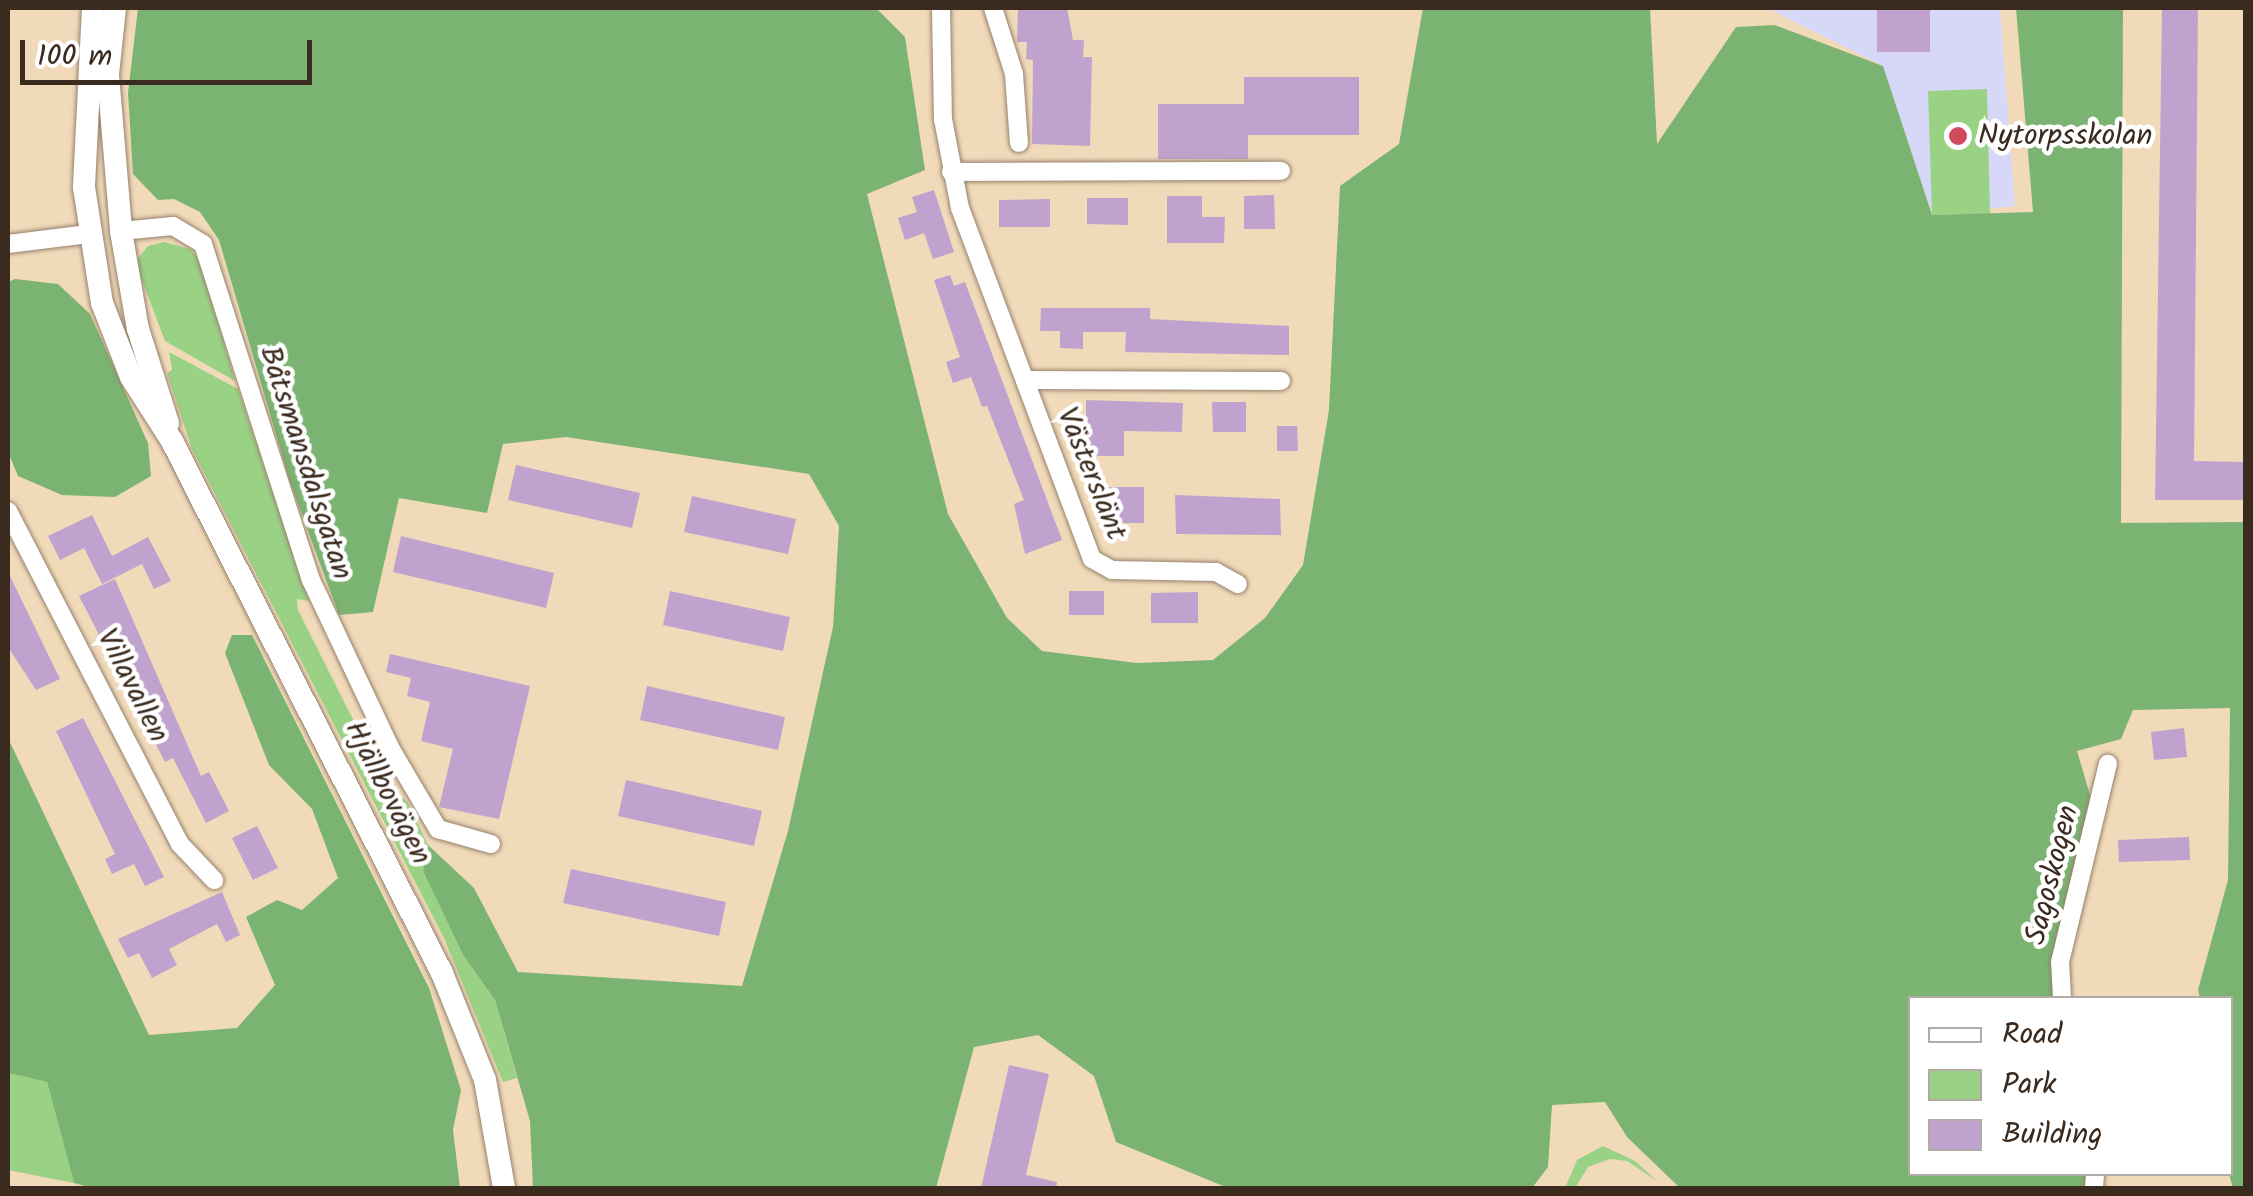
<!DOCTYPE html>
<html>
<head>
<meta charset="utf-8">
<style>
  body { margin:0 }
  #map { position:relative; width:2253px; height:1196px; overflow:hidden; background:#f1daba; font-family:Kalam,sans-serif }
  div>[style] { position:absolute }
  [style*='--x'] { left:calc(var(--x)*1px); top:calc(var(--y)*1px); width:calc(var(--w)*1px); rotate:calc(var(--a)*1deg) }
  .built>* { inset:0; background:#d7d7f8 }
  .green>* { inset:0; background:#9ad285 }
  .forest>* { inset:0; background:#7bb472 }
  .building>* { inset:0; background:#bfa3ce }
  .roads { filter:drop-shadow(0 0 2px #96826c) drop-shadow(0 0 2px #96826c) }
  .minor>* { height:18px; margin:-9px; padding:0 9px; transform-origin:9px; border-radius:9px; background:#fff }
  .tertiary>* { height:22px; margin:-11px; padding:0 11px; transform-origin:11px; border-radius:11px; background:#fff }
  .dots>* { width:28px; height:28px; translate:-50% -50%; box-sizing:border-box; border:5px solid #fff; border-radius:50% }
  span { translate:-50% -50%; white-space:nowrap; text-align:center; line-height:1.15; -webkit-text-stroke:9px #fff; paint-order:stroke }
  .poi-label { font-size:30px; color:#3b2a1e }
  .left { translate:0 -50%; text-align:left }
  .street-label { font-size:30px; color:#3b2a1e }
  .frame { position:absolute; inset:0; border:10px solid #3b2a1e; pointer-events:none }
  .legend { position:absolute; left:1908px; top:996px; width:325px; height:180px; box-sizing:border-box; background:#fff; border:2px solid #b1aaa5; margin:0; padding:12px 18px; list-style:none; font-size:30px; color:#3b2a1e }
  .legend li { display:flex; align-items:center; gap:20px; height:50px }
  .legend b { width:50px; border:2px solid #b1aaa5 }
  .scale { position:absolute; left:20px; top:40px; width:292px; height:45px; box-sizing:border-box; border:5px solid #3b2a1e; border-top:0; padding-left:12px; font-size:30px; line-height:35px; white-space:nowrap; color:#3b2a1e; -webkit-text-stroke:8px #fff; paint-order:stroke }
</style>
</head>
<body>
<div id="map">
  <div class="built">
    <div style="clip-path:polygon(1767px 8px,2000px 8px,2015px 206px,1932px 215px,1883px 66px)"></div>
  </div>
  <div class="green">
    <div style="clip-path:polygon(1987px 89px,1990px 214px,1932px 215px,1928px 91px)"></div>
    <div style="clip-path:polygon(164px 242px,190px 249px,200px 261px,235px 381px,165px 341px,135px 262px,148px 246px)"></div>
    <div style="clip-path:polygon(169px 352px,238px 389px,309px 601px,297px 599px,298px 610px,378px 769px,408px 803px,428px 845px,423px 871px,463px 955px,495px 1000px,517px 1078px,503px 1082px,444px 938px,192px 449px,167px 373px,172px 370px)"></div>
    <div style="clip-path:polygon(8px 1073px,47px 1082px,74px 1183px,8px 1170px)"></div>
    <div style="clip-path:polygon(1603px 1146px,1635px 1161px,1657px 1181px,1627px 1161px,1610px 1159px,1588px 1167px,1575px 1188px,1565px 1188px,1577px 1160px)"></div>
  </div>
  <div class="forest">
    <div style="clip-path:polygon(138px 8px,876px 8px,905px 37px,925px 170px,867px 194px,948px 514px,1007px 618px,1042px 651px,1137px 663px,1213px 660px,1265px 618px,1303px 565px,1329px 410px,1340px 186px,1399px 144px,1423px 8px,1650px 8px,1657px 144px,1736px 27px,1775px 25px,1883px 66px,1932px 215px,2033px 212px,2016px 8px,2123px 8px,2121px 523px,2245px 522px,2245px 1188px,2233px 1188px,2229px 1174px,2230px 998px,2200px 998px,2198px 990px,2228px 880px,2230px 708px,2133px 710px,2121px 739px,2077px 751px,2093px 805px,2052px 974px,2054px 998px,1910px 998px,1910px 1174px,2088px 1174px,2087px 1188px,1680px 1188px,1627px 1137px,1605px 1102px,1552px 1105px,1548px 1167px,1532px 1188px,1228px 1188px,1116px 1142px,1094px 1076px,1038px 1035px,974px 1047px,936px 1188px,533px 1188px,530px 1121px,495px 1000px,463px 955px,423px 871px,428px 845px,474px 888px,518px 972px,742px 986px,788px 831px,833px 627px,839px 526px,809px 474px,566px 437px,503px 444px,487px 513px,399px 498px,373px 612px,339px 615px,290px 482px,219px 240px,200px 212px,174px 199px,158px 200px,133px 174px,128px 93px)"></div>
    <div style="clip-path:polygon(15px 279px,58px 284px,90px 314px,148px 443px,151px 476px,115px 497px,62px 495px,18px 476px,8px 452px,8px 282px)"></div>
    <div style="clip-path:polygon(232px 635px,252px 635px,429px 988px,461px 1090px,453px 1130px,460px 1188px,93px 1188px,74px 1183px,47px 1082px,8px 1073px,8px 738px,149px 1035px,237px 1028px,275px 985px,246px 917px,277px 900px,302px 910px,338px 878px,312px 809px,269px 765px,225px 653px)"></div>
  </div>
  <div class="building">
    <div style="clip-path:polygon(1018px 8px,1067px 8px,1073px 40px,1084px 40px,1083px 57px,1092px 57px,1090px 146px,1032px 144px,1033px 60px,1026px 59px,1027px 42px,1017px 42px)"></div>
    <div style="clip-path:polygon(1877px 8px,1930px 8px,1930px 52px,1877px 52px)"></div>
    <div style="clip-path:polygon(2162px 8px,2198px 8px,2194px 461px,2246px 462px,2246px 500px,2155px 500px)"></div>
    <div style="clip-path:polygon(1244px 77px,1359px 77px,1359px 135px,1248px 135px,1248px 159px,1158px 159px,1158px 104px,1244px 104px)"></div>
    <div style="clip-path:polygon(934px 190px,954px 252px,933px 259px,924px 233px,905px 240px,898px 218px,917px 212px,912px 197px)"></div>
    <div style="clip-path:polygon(1274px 195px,1275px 229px,1244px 229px,1244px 196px)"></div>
    <div style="clip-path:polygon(1167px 196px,1202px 196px,1202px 217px,1225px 217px,1224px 243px,1167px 243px)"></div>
    <div style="clip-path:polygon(1087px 198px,1128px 198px,1128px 225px,1087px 224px)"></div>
    <div style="clip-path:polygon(1050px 199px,1050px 227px,999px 227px,999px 200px)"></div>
    <div style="clip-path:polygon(950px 275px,954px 286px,965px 282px,1062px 540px,1025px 554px,1014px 504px,1024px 500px,987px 406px,982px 407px,971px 377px,953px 383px,946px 362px,960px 357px,934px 280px)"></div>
    <div style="clip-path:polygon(1041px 308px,1150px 308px,1150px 319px,1289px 326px,1289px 355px,1125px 352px,1126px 332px,1083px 332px,1083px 349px,1060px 348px,1060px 331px,1040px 331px)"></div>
    <div style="clip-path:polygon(1086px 400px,1183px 403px,1182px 432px,1124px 431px,1124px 456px,1086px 456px)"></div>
    <div style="clip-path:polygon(1212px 402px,1246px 402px,1246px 432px,1213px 432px)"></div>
    <div style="clip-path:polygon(1277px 426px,1297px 426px,1298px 451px,1277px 451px)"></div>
    <div style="clip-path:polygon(516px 465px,640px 493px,632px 528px,508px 500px)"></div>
    <div style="clip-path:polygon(1109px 487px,1144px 487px,1144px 523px,1109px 523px)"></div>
    <div style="clip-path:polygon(1175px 495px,1280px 499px,1281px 535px,1176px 534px)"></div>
    <div style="clip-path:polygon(692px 496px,796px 519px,788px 554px,684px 532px)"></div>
    <div style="clip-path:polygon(92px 515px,112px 556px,148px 537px,171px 581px,154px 589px,142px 564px,102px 584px,84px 548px,60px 560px,48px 536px)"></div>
    <div style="clip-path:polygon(401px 536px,554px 573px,546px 608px,393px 572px)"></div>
    <div style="clip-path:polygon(8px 572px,60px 679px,36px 690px,8px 647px)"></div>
    <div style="clip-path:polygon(115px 579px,201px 776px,209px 772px,229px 811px,206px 823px,173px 758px,165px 762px,79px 596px)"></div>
    <div style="clip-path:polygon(670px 591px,790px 617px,783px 651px,663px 625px)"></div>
    <div style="clip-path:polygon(1069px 591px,1104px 591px,1104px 615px,1069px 615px)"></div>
    <div style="clip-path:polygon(1198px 592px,1198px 623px,1151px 623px,1151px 593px)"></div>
    <div style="clip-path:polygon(390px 654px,530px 686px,499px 819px,439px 807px,453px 749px,421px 741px,430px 702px,407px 696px,411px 678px,386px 672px)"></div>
    <div style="clip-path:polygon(647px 686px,785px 717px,778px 750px,640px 720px)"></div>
    <div style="clip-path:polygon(83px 718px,164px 877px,145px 886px,134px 864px,112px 874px,105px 859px,115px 854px,56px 731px)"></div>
    <div style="clip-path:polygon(2184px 728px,2187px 757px,2154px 760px,2151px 732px)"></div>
    <div style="clip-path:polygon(626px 780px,762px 811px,754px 846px,618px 816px)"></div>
    <div style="clip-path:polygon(257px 826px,278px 868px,253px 880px,232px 838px)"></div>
    <div style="clip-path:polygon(2189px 837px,2190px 860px,2119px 862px,2118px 840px)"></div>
    <div style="clip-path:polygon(571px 869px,726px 902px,719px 936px,563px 903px)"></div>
    <div style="clip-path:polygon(222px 892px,240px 935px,226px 942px,217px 924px,169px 949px,177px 965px,152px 978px,139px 953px,128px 958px,118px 939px)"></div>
    <div style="clip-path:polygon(1009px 1065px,1049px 1074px,1026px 1175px,1057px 1182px,1056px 1188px,981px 1188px)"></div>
  </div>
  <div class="roads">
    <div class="minor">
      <div style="--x:941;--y:8;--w:111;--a:89"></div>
      <div style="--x:943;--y:119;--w:91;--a:79.2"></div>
      <div style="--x:960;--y:208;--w:375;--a:69.4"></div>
      <div style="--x:1092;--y:559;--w:23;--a:29"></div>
      <div style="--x:1112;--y:570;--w:104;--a:1.1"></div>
      <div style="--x:1216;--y:572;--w:25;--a:29"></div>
      <div style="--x:993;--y:8;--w:69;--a:72.3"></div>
      <div style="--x:1014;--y:74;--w:69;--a:85.9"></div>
      <div style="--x:951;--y:172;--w:330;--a:-0.2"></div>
      <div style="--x:121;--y:231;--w:52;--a:-5.5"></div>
      <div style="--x:173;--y:226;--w:35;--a:31"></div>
      <div style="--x:203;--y:244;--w:353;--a:72.2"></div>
      <div style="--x:311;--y:580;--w:189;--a:64.7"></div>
      <div style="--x:392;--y:751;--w:91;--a:59.5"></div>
      <div style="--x:438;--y:829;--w:55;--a:15.8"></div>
      <div style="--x:8;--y:244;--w:81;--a:-7.1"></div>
      <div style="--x:1025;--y:380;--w:256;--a:0.2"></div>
      <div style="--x:8;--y:511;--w:375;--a:62.7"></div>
      <div style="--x:180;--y:844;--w:50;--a:46.6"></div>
      <div style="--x:2062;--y:998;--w:36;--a:-93"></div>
      <div style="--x:2060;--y:962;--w:204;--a:-76.4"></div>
      <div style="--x:2094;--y:1188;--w:14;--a:-86"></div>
    </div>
    <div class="tertiary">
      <div style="--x:93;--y:8;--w:179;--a:92.9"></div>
      <div style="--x:84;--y:187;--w:117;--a:81.2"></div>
      <div style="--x:102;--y:303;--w:79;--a:68.6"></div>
      <div style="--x:131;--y:377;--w:76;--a:57.4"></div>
      <div style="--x:172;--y:441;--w:597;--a:63.09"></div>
      <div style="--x:442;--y:973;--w:115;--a:68.1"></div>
      <div style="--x:485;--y:1080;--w:110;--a:80"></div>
      <div style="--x:115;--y:8;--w:67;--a:96"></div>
      <div style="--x:108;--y:75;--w:157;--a:85.2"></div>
      <div style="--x:121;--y:231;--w:99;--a:80.2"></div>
      <div style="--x:138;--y:329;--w:99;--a:72.3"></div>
    </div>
  </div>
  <div class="dots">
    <div style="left:1958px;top:136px;background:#d1495b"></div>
  </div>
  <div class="poi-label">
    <span class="left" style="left:1978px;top:136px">Nytorpsskolan</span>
  </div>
  <div class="street-label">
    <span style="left:305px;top:463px;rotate:72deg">Båtsmansdalsgatan</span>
    <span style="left:1091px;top:474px;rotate:68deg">Västerslänt</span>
    <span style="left:132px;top:686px;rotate:63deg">Villavallen</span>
    <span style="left:387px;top:793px;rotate:63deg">Hjällbovägen</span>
    <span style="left:2053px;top:875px;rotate:-76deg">Sagoskogen</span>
  </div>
  <div class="frame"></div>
  <ul class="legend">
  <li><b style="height:12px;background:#fff"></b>Road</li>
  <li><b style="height:28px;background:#9ad285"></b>Park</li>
  <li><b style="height:28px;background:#bfa3ce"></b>Building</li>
  </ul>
  <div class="scale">100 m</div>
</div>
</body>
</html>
